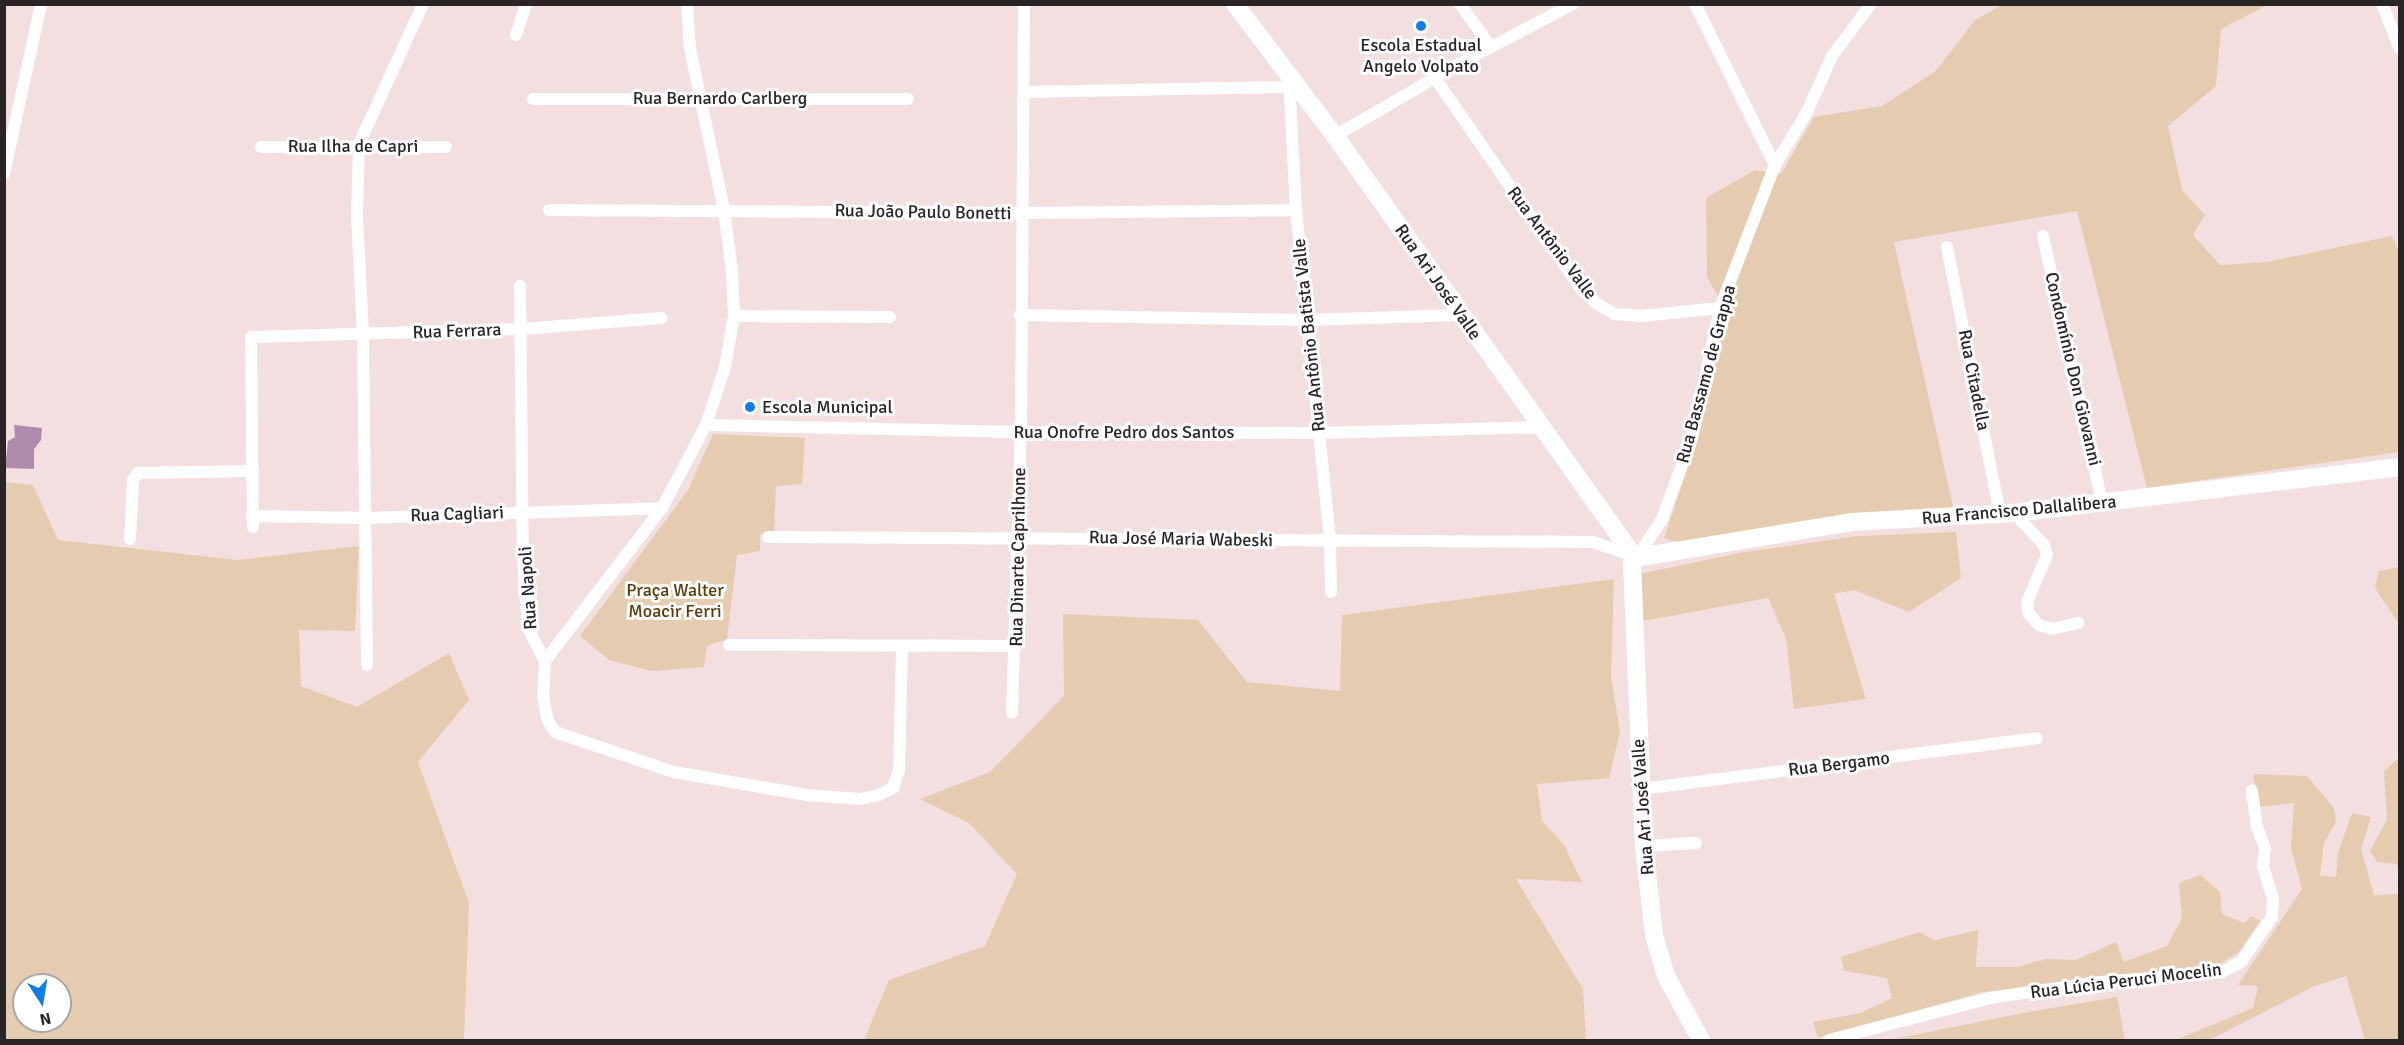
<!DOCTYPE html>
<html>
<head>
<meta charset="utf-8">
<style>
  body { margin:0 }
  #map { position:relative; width:2404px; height:1045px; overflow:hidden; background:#f3dfdf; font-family:Signika,sans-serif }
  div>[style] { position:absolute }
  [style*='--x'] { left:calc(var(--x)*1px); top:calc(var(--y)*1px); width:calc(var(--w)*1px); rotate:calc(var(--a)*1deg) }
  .green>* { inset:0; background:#e5ccb0 }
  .water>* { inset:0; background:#b08bad }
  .street>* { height:12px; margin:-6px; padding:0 6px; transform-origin:6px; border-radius:6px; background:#fff }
  .secondary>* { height:18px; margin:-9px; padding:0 9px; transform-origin:9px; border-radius:9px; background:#fff }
  .dots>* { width:16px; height:16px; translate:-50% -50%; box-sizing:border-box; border:3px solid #fff; border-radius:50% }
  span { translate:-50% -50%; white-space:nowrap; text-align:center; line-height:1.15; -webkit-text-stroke:6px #fff; paint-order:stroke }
  .poi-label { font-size:18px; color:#2b2424 }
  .left { translate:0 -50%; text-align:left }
  .street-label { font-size:18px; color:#2b2424 }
  .park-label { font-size:18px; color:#5b3909 }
  .frame { position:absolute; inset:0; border:6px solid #2b2424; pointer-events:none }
  .north { position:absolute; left:12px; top:973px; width:60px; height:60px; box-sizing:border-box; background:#fff; border:2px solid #aaa7a7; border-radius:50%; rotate:168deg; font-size:16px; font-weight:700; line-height:24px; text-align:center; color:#2b2424 }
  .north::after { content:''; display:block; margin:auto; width:21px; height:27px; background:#117ce3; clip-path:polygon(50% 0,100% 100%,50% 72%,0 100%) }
</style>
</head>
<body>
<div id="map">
  <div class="green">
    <div style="clip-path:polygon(2002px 5px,2267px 5px,2221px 29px,2216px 86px,2168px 126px,2182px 190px,2205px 215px,2193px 235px,2220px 265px,2267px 262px,2392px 236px,2400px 254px,2399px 452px,2147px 488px,2077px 211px,1894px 242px,1954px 511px,1677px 542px,1664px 538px,1701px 428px,1725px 309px,1707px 277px,1706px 198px,1755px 170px,1781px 174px,1814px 117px,1882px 106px,1936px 71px,1975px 20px)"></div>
    <div style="clip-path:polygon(713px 434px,805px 438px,802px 484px,776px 486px,774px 532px,760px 535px,760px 551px,737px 555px,727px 639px,707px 646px,704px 667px,651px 671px,609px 660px,580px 636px,688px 490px)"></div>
    <div style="clip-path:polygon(evenodd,5px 482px,33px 485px,58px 540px,237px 560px,359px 546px,355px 631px,299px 630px,301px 686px,357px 707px,449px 653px,469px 700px,418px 762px,469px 903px,464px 1040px,5px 1040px,5px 482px,24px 985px,60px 985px,60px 1021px,24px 1021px,24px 985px)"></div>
    <div style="clip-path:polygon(1956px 532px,1961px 578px,1909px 612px,1854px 590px,1834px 594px,1866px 699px,1794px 709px,1786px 639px,1768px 598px,1638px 622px,1634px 575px,1739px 553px,1857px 536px)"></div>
    <div style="clip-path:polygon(2399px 567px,2400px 567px,2399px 624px,2375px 588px,2379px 571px)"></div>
    <div style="clip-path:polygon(1614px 579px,1611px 675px,1620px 732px,1609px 778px,1537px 784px,1542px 821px,1564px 845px,1582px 882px,1516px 879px,1583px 989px,1586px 1040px,864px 1040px,889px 980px,985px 946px,1017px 874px,969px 823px,920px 799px,990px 772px,1064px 696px,1063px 614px,1198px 620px,1247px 682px,1340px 691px,1342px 615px)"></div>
    <div style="clip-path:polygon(2399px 758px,2399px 886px,2397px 864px,2377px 862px,2370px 851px,2387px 819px,2384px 771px)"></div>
    <div style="clip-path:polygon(2253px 774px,2307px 776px,2334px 808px,2336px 822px,2324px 843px,2320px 876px,2336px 877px,2338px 852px,2352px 813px,2371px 817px,2361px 849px,2374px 895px,2399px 894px,2399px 1040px,2365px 1040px,2346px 976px,2315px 986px,2209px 1040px,2176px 1040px,2253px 1008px,2258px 986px,2238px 985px,2302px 889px,2291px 848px,2294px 803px,2259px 807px)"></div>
    <div style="clip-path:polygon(2200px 875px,2220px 892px,2222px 914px,2244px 923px,2252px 916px,2260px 921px,2238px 953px,2214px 967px,1983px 992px,1818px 1038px,1813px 1022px,1861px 1013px,1892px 998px,1887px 978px,1844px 971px,1841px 957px,1919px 932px,1935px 940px,1978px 930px,1976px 967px,2017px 967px,2046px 959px,2076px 960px,2116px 942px,2124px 962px,2167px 946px,2182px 918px,2179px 883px)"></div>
    <div style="clip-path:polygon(2117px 997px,2125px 1040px,1889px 1040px,2023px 1013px)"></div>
  </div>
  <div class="water">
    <div style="clip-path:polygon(14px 425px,42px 428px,41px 440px,34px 449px,34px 469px,5px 468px,8px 441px,15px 437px)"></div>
  </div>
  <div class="street">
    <div style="--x:1460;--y:4;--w:53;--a:54.2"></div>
    <div style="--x:1695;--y:4;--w:180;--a:63.6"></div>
    <div style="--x:2382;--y:4;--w:48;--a:68.2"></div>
    <div style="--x:516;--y:35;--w:33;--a:-72"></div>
    <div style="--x:1289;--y:78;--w:132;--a:87"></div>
    <div style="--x:1296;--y:210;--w:333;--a:84.1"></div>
    <div style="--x:1330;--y:541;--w:51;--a:88.9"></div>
    <div style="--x:1435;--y:78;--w:257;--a:55.3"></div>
    <div style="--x:1581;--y:289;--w:21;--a:43"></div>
    <div style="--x:1596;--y:303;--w:21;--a:31"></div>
    <div style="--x:1614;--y:314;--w:28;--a:4"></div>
    <div style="--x:1642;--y:316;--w:78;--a:-5.9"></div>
    <div style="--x:1024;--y:92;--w:266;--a:-1.1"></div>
    <div style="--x:533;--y:99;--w:375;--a:0"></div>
    <div style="--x:1335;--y:136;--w:141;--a:-30.2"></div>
    <div style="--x:1457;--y:65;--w:131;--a:-27.7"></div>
    <div style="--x:261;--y:147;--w:185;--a:0"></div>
    <div style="--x:4;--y:174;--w:174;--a:-77.7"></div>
    <div style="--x:549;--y:210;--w:474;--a:0.4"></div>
    <div style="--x:1023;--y:213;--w:273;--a:-0.6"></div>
    <div style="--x:2043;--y:236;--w:272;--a:77.5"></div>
    <div style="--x:1947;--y:247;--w:272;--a:78.8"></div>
    <div style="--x:520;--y:286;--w:273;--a:89.4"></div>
    <div style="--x:523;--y:559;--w:69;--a:85.9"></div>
    <div style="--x:528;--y:628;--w:37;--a:63"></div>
    <div style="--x:545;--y:661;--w:35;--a:93"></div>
    <div style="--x:543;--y:696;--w:25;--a:79"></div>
    <div style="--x:548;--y:721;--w:13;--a:58"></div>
    <div style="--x:555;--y:732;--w:126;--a:18.6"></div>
    <div style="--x:674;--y:772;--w:135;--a:9.8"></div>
    <div style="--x:807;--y:795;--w:53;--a:4.3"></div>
    <div style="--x:860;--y:799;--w:19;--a:-12"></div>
    <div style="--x:879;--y:795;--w:16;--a:-27"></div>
    <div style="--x:893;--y:788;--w:18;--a:-71"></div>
    <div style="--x:899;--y:771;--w:124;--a:-88.6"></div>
    <div style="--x:1020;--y:315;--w:286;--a:1"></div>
    <div style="--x:1306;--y:320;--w:154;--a:-1.9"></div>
    <div style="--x:734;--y:316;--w:156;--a:0.4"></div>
    <div style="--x:706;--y:425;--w:315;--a:1.3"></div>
    <div style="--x:1021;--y:432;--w:298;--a:0.2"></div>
    <div style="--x:1319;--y:433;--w:223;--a:-1.5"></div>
    <div style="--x:2014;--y:513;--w:44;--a:46.8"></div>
    <div style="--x:2044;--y:545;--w:10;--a:73"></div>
    <div style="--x:2047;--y:555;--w:51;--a:113.1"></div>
    <div style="--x:2027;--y:602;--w:12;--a:81"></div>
    <div style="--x:2029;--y:614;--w:15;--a:48"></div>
    <div style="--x:2039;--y:625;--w:14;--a:17"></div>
    <div style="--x:2052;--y:629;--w:27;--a:-13"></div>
    <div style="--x:252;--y:516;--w:113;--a:1"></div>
    <div style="--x:365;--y:518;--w:297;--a:-1.9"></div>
    <div style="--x:253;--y:527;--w:190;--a:-90.6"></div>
    <div style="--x:251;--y:337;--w:271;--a:-1.7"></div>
    <div style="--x:522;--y:329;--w:140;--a:-4.5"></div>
    <div style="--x:768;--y:537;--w:825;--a:0.35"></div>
    <div style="--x:1593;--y:542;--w:34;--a:19"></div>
    <div style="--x:130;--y:539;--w:59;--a:-87.1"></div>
    <div style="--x:133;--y:480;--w:9;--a:-54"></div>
    <div style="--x:138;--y:473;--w:115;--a:-1"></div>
    <div style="--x:1640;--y:553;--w:40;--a:-57.1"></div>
    <div style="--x:1662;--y:519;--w:86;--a:-69.7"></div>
    <div style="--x:1692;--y:438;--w:133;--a:-77.8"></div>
    <div style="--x:1720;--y:308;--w:153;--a:-69"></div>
    <div style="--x:1775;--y:165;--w:64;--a:-59"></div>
    <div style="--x:1808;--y:110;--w:59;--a:-66"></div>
    <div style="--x:1832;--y:56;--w:65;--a:-53.1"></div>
    <div style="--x:729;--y:645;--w:287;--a:0.2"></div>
    <div style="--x:545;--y:661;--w:193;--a:-52.6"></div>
    <div style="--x:662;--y:508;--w:94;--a:-62.1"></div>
    <div style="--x:706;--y:425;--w:61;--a:-71.9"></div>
    <div style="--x:725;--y:367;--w:52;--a:-80"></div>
    <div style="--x:734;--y:316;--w:45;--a:-92.5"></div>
    <div style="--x:732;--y:271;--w:62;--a:-97.5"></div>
    <div style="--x:724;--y:210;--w:166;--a:-101.9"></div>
    <div style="--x:690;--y:48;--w:44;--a:-93.9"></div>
    <div style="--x:367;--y:665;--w:331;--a:-90.7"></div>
    <div style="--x:363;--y:334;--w:119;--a:-92.9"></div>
    <div style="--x:357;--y:215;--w:71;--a:-88.4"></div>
    <div style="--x:359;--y:144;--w:154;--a:-65.4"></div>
    <div style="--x:1012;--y:713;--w:281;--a:-88.2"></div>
    <div style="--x:1021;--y:432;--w:428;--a:-89.6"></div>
    <div style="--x:1641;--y:789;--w:399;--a:-7.3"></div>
    <div style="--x:1644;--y:846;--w:52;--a:-3.3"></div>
    <div style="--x:1829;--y:1040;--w:166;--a:-14.6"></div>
    <div style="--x:1990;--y:998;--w:101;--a:-8.5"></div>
    <div style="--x:2090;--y:983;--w:132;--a:-4.8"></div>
    <div style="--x:2222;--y:972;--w:21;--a:-28"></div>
    <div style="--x:2241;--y:962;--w:55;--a:-55.4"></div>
    <div style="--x:2272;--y:917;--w:18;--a:-87"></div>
    <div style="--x:2273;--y:899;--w:34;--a:-107"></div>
    <div style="--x:2263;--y:866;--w:19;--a:-84"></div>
    <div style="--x:2265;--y:847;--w:22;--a:-112"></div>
    <div style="--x:2257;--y:827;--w:37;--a:-98"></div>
  </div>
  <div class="secondary">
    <div style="--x:1235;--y:4;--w:166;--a:52.9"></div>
    <div style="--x:1335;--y:136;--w:506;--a:54.58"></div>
    <div style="--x:1640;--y:557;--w:214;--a:-9.4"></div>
    <div style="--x:1851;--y:522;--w:163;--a:-3.2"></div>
    <div style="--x:2014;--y:513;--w:389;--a:-6.8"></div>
    <div style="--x:1632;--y:563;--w:283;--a:87.6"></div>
    <div style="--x:1644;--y:846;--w:90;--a:83.6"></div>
    <div style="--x:1654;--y:935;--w:43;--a:73.7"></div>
    <div style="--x:1666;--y:976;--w:73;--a:61.3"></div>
  </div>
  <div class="dots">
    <div style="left:1421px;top:26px;background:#117ce3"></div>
    <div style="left:750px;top:407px;background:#117ce3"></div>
  </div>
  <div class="poi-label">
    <span style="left:1421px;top:56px">Escola Estadual<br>Angelo Volpato</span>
    <span class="left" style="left:762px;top:407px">Escola Municipal</span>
  </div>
  <div class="street-label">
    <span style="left:720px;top:98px">Rua Bernardo Carlberg</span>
    <span style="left:353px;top:146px">Rua Ilha de Capri</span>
    <span style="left:923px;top:212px;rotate:1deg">Rua João Paulo Bonetti</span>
    <span style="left:1552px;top:243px;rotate:53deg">Rua Antônio Valle</span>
    <span style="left:1438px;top:282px;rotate:55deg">Rua Ari José Valle</span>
    <span style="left:457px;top:331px;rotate:-2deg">Rua Ferrara</span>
    <span style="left:1309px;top:335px;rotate:-96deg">Rua Antônio Batista Valle</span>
    <span style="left:2073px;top:369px;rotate:77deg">Condomínio Don Giovanni</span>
    <span style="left:1706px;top:374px;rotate:-75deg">Rua Bassamo de Grappa</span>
    <span style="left:1974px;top:380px;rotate:79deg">Rua Citadella</span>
    <span style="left:1124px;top:432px">Rua Onofre Pedro dos Santos</span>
    <span style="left:2019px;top:510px;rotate:-5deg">Rua Francisco Dallalibera</span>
    <span style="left:457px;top:514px;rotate:-2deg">Rua Cagliari</span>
    <span style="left:1181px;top:539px;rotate:1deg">Rua José Maria Wabeski</span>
    <span style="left:1018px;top:557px;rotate:-89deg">Rua Dinarte Caprilhone</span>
    <span style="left:528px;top:588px;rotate:-94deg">Rua Napoli</span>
    <span style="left:1839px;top:764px;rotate:-7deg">Rua Bergamo</span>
    <span style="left:1643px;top:807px;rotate:-94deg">Rua Ari José Valle</span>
    <span style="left:2126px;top:981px;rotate:-7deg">Rua Lúcia Peruci Mocelin</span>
  </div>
  <div class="park-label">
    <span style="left:675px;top:601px">Praça Walter<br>Moacir Ferri</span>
  </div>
  <div class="frame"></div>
  <div class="north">N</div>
</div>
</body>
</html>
